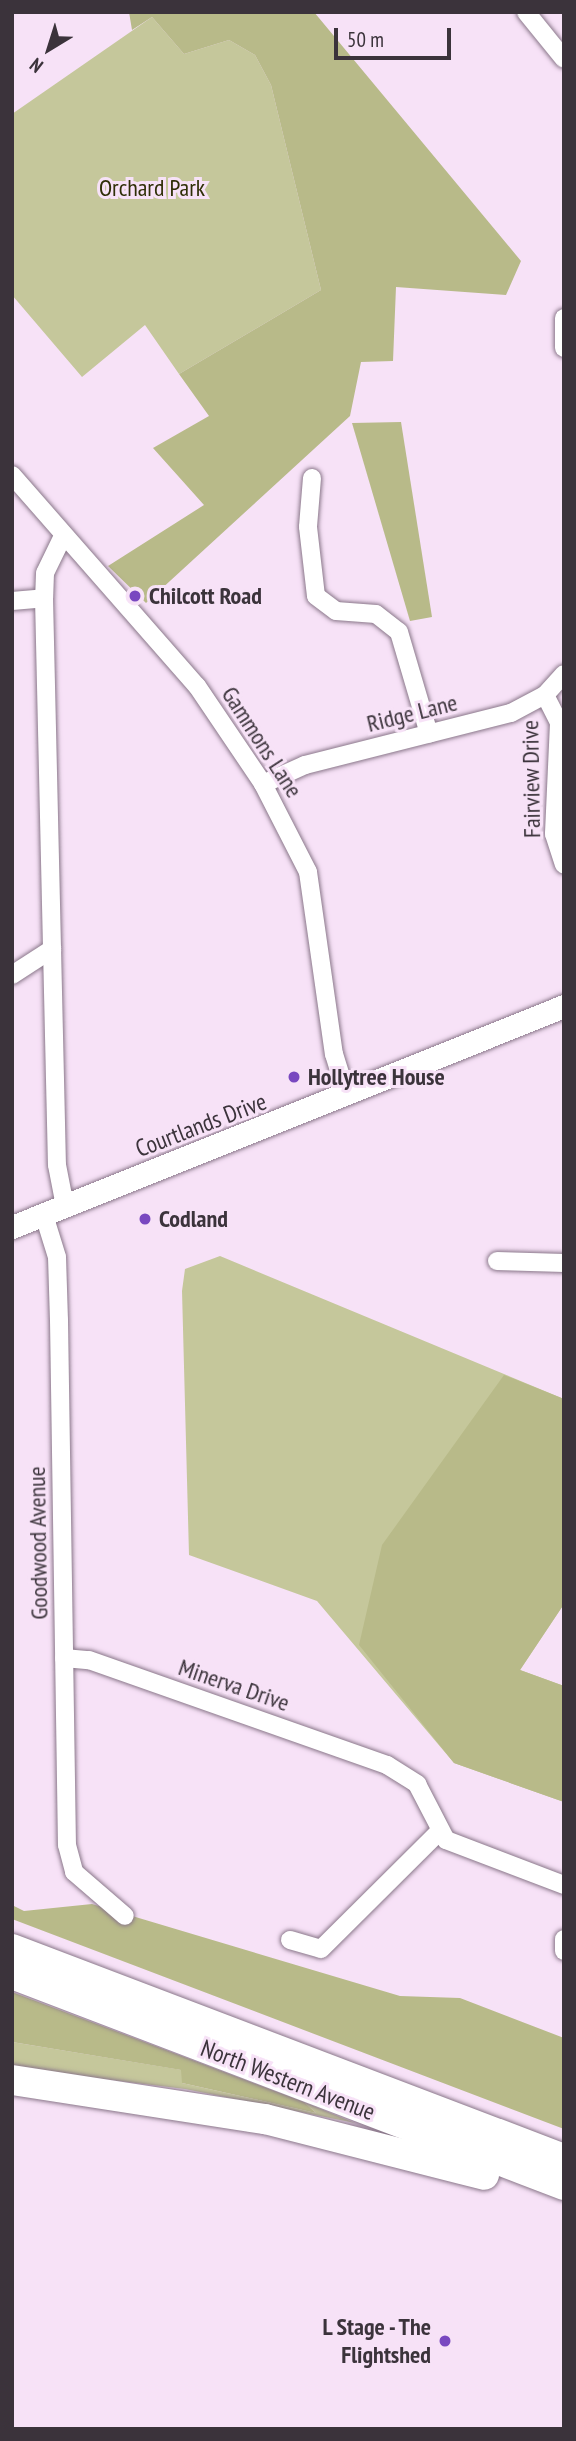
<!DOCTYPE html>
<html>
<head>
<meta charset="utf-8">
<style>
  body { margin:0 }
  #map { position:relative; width:576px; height:2441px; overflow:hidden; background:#f7e2f7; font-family:"PT Sans Narrow",sans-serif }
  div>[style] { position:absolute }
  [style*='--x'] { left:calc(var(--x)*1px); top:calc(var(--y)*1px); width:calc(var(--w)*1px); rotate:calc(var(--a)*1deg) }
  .green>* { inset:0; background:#c5c79b }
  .forest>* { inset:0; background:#b8ba89 }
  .roads { filter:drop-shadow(0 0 2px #8a778a) drop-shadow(0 0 2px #8a778a) }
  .minor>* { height:18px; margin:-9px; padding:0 9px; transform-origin:9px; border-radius:9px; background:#fff }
  .tertiary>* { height:23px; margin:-11.5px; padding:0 11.5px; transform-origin:11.5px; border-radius:11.5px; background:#fff }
  .trunk>* { height:30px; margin:-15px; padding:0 15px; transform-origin:15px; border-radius:15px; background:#fff }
  .dots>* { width:19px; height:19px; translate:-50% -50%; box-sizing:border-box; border:4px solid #f7e2f7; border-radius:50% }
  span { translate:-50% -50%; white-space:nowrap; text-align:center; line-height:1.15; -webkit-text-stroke:6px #f7e2f7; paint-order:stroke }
  .park-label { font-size:24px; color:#2f2f07 }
  .poi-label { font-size:24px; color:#3b333b; font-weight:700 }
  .left { translate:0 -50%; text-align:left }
  .right { translate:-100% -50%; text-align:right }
  .street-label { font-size:24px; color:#3b333b }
  .frame { position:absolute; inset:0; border:14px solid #3b333b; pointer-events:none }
  .north { position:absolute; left:14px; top:14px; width:70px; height:70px; -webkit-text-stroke:5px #f7e2f7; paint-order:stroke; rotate:218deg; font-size:19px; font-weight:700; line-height:28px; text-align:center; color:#3b333b }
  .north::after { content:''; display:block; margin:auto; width:24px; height:32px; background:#3b333b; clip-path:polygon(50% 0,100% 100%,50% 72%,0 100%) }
  .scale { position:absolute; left:334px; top:28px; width:117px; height:32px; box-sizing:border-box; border:4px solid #3b333b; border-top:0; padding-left:9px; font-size:21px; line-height:24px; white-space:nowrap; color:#3b333b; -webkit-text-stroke:5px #f7e2f7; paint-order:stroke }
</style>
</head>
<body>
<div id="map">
  <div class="green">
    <div style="clip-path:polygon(152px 17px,184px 54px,229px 40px,255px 55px,271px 85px,321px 290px,179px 374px,145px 325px,82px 377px,12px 295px,12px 114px)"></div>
    <div style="clip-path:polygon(220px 1256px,564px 1399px,564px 1604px,520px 1670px,564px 1686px,564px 1802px,454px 1763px,317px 1601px,189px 1555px,182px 1291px,185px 1269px)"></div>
    <div style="clip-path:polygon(12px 2042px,182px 2070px,182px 2083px,316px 2113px,304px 2102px,355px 2123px,185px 2089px,12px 2068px)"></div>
  </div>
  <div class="forest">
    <div style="clip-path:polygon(129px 12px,314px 12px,521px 261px,506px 295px,396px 287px,393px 361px,361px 362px,350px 416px,146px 603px,108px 566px,204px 505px,153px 448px,209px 416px,179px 374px,321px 290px,271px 85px,255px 55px,229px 40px,184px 54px,152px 17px,132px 30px)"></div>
    <div style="clip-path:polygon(401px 422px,432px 617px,410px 621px,352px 423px)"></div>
    <div style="clip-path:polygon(504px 1375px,564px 1399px,564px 1604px,520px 1670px,564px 1686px,564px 1802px,454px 1763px,359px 1645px,382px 1545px)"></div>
    <div style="clip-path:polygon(92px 1904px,400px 1996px,460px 1998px,564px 2038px,564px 2129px,12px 1919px,12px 1905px,24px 1911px)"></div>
    <div style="clip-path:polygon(12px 1992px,304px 2102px,316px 2113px,182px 2083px,181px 2070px,12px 2042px)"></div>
  </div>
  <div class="roads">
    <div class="minor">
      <div style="--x:526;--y:12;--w:60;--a:51"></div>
      <div style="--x:564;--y:318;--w:30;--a:90"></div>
      <div style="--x:12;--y:475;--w:281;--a:48.8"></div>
      <div style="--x:197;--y:686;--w:118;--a:56"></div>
      <div style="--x:263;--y:784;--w:99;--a:62.9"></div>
      <div style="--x:308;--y:872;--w:184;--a:81.9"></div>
      <div style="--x:334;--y:1054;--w:44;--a:72.8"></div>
      <div style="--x:312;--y:478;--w:49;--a:94.7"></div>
      <div style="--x:308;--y:527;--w:69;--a:83.4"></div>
      <div style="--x:316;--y:596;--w:25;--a:37"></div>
      <div style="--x:336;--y:611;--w:40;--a:4.3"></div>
      <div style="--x:376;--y:614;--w:29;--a:38"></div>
      <div style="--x:399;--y:632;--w:106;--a:73.6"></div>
      <div style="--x:63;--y:536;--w:41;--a:115.9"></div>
      <div style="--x:45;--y:573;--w:25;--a:92"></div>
      <div style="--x:44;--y:598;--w:567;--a:88.69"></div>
      <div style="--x:57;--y:1165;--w:42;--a:79"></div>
      <div style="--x:12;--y:601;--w:32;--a:-5"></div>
      <div style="--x:545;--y:695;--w:31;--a:63"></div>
      <div style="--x:559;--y:723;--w:111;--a:92.6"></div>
      <div style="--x:554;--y:834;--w:32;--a:72"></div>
      <div style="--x:263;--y:784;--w:46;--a:-24.3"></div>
      <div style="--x:305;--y:765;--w:212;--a:-14.2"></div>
      <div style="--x:511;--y:713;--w:38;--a:-28"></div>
      <div style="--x:545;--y:695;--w:28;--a:-48"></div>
      <div style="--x:12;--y:975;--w:48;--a:-33"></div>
      <div style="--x:44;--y:1215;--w:44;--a:72.8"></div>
      <div style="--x:57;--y:1257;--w:63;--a:88.2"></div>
      <div style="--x:59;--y:1320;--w:525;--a:89.13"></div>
      <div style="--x:67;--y:1845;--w:28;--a:75"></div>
      <div style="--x:74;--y:1872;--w:67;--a:40.8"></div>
      <div style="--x:497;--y:1261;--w:67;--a:1.7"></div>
      <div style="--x:64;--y:1658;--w:25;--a:5"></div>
      <div style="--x:89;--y:1660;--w:316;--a:19.4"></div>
      <div style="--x:387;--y:1765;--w:36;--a:32"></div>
      <div style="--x:417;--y:1784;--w:63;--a:62.6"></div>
      <div style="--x:446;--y:1840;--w:126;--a:20.9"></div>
      <div style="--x:564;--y:1939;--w:12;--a:90"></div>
      <div style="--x:290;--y:1940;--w:32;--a:16"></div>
      <div style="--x:321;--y:1949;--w:166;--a:-44.8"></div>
    </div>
    <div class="tertiary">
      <div style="--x:12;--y:1227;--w:595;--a:-21.82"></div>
    </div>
    <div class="trunk">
      <div style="--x:12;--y:1949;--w:591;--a:20.83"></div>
      <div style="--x:12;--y:1974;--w:591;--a:20.92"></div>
      <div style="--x:12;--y:2080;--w:256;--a:8.8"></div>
      <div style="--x:265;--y:2119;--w:226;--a:14.3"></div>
    </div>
  </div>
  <div class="dots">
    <div style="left:135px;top:596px;background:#7948c0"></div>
    <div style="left:294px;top:1077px;background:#7948c0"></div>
    <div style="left:145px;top:1219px;background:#7948c0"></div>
    <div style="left:445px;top:2341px;background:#7948c0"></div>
  </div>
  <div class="park-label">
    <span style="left:152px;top:188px">Orchard Park</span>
  </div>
  <div class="poi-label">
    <span class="left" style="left:149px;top:596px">Chilcott Road</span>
    <span class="left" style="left:308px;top:1077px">Hollytree House</span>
    <span class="left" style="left:159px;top:1219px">Codland</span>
    <span class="right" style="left:431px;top:2341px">L Stage - The<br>Flightshed</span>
  </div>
  <div class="street-label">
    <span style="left:412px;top:713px;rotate:-14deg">Ridge Lane</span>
    <span style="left:262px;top:742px;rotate:57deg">Gammons Lane</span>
    <span style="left:531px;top:779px;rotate:-91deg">Fairview Drive</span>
    <span style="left:201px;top:1125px;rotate:-21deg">Courtlands Drive</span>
    <span style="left:38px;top:1543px;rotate:-91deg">Goodwood Avenue</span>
    <span style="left:234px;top:1685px;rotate:19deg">Minerva Drive</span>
    <span style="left:288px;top:2080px;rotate:21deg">North Western Avenue</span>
  </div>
  <div class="frame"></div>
  <div class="north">N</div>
  <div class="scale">50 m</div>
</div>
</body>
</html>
